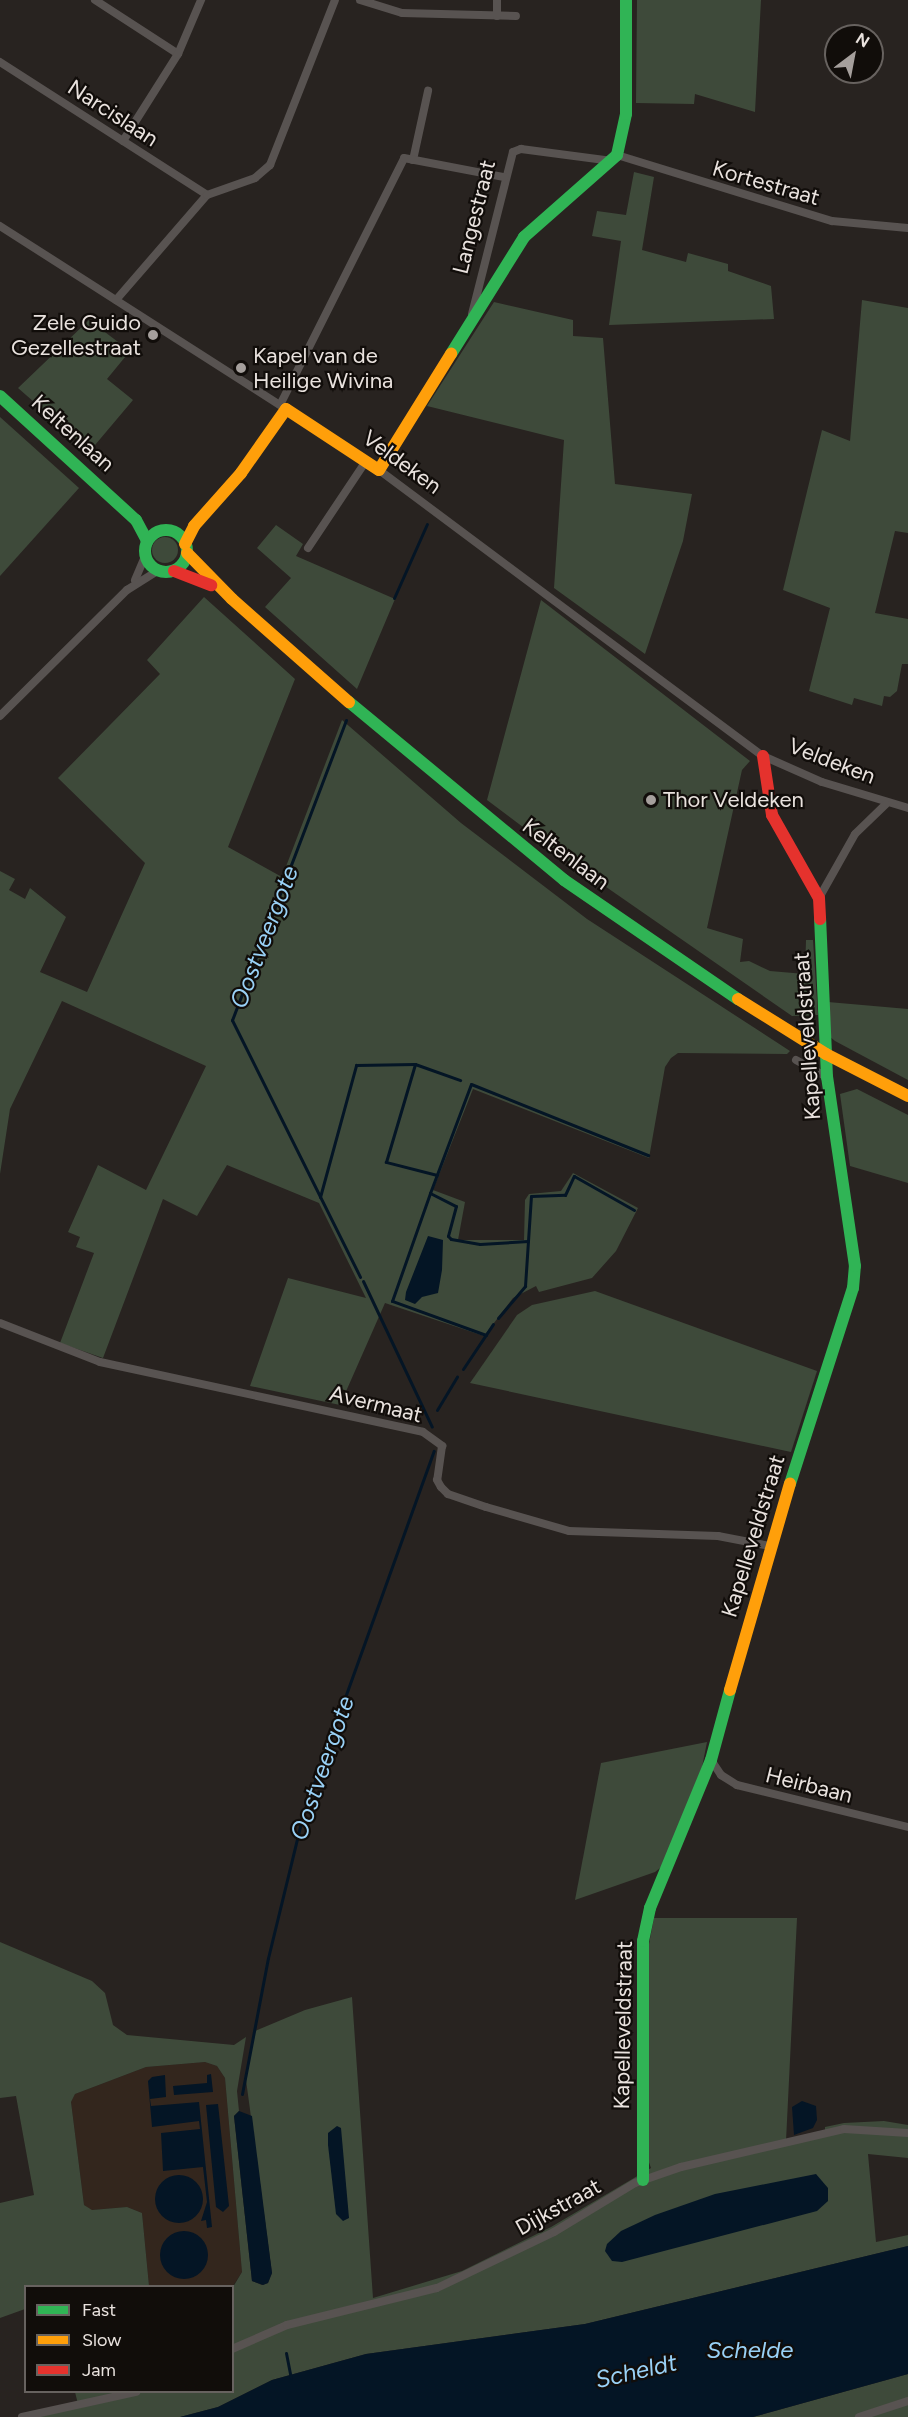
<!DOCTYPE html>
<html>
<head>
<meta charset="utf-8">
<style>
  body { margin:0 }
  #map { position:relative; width:908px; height:2417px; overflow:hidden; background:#282320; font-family:Figtree,sans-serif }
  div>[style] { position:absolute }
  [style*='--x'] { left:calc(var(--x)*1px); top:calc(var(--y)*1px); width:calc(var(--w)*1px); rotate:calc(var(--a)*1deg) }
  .built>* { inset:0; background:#33261d }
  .green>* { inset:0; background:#3e4a3a }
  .round { border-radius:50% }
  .water>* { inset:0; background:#041525 }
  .stream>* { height:3px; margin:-1.5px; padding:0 1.5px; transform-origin:1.5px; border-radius:1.5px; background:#041525 }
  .street>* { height:8px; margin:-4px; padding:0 4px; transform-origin:4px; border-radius:4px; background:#585351 }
  .fast>* { height:12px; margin:-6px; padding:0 6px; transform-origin:6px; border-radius:6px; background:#30b455 }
  .fast>.ring { margin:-6px; padding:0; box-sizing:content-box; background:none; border:12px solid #30b455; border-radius:50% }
  .slow>* { height:12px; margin:-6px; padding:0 6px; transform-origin:6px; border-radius:6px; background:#ff9f0a }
  .jam>* { height:12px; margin:-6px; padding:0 6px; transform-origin:6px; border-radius:6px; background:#e5322d }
  .dots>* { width:16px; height:16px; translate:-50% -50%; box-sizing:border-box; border:3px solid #110d0a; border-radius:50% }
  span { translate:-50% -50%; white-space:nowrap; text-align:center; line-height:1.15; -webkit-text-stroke:4.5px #110d0a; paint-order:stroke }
  .street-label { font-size:22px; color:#e9e2de }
  .poi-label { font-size:22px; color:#e9e2de }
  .right { translate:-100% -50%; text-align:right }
  .left { translate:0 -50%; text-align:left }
  .water-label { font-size:24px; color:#99d1f6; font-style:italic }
  .legend { position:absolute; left:24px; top:2285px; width:210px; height:108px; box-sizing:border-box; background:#110d0a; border:2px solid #67625f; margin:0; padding:8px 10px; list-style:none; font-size:18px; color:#e9e2de }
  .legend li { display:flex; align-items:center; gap:12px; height:30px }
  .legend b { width:30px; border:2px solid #67625f }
  .north { position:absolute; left:824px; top:24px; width:60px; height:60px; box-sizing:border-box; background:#110d0a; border:2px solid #67625f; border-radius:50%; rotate:32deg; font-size:16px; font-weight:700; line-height:24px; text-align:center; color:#e9e2de }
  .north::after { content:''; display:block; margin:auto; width:21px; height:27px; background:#a59f9c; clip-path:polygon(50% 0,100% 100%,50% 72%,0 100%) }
</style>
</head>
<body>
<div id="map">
  <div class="built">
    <div style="clip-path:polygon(205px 2062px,217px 2066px,225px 2078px,242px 2272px,232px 2287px,149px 2286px,142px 2213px,127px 2207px,91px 2210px,84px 2205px,71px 2102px,75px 2094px,146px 2067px)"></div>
  </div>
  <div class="green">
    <div style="clip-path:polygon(637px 0,761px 0,755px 112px,695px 94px,694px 104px,636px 103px)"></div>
    <div style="clip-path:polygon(634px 172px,654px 177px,642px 250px,686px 262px,688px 253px,728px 264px,728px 271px,771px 286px,774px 319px,609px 325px,621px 241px,592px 236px,597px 211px,626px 215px)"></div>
    <div style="clip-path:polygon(862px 300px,908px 308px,908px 533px,895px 531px,875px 613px,908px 619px,908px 664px,902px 664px,897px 691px,890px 697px,884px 696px,882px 706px,854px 698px,852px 705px,809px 691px,830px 608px,783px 590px,822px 430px,850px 441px)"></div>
    <div style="clip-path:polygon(494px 302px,573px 320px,573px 336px,603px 338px,615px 484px,692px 494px,683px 541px,645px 654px,554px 588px,564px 440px,427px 406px)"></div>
    <div style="clip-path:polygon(89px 320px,130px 351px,107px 379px,133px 400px,90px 451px,18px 388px)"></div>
    <div style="clip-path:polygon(0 417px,79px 488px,0 576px)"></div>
    <div style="clip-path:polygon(276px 525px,303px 544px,296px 556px,395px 599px,357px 689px,265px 607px,291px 578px,257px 548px)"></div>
    <div class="round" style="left:152px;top:537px;width:26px;height:26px"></div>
    <div style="clip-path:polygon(204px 597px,295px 679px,228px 847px,282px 877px,342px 720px,461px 823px,587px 919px,790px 1051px,787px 1054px,678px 1053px,671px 1058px,665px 1067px,649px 1158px,473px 1089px,433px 1190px,465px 1202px,458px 1240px,524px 1240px,525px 1200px,529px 1194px,561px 1191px,573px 1173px,638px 1208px,616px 1251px,592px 1278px,539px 1292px,536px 1286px,513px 1298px,484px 1336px,385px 1303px,340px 1405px,250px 1386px,288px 1278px,366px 1298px,319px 1203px,227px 1165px,197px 1216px,163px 1199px,103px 1358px,60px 1343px,94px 1253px,76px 1247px,80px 1237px,68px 1232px,98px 1165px,146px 1190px,206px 1066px,62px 1001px,10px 1109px,0 1174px,0 871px,15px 879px,9px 890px,25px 899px,30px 888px,66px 917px,40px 972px,87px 992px,145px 863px,58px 778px,160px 674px,147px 660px)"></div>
    <div style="clip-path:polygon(541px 600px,750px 761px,742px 770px,707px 928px,743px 939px,740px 962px,749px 961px,770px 971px,805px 974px,806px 940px,813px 940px,818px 1015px,792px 1016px,560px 855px,487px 800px)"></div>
    <div style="clip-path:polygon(828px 1002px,908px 1009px,908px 1080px,835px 1041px,829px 1036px)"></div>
    <div style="clip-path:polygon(857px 1089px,908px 1115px,908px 1183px,850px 1166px,840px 1094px)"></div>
    <div style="clip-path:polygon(595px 1291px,817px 1371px,791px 1452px,470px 1383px,517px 1315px,532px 1305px)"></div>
    <div style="clip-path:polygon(707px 1742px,702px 1767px,664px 1865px,655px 1872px,575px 1900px,601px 1763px)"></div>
    <div style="clip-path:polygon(654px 1918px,797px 1918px,786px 2141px,825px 2133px,825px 2127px,844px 2123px,884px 2121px,908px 2125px,908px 2158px,868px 2154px,876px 2242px,908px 2235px,908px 2246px,585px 2324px,366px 2354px,272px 2380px,218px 2407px,180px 2417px,22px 2417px,78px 2404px,75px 2392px,232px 2392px,233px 2287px,242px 2272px,225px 2078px,217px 2066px,205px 2062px,146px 2067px,75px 2094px,71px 2102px,84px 2205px,92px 2210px,127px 2207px,142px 2213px,149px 2286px,26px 2286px,25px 2309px,0 2318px,0 2203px,34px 2195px,16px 2096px,0 2098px,0 1942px,92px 1981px,105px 1993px,113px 2025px,127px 2035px,234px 2045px,246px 2037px,237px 2091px,239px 2111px,234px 2116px,252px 2281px,262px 2285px,268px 2283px,272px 2273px,246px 2080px,255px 2031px,305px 2010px,352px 1997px,373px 2298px,462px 2271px,551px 2227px,651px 2168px,647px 2157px,649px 1944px)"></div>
    <div style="clip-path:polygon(908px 2374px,908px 2417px,753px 2417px)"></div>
  </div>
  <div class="water">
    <div style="clip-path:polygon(428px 1236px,443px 1240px,442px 1270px,438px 1293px,422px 1297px,415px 1304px,405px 1300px,406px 1292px)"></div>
    <div style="clip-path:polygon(211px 2074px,213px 2092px,174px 2095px,173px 2086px,207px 2083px,207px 2075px)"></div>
    <div style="clip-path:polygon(165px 2075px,166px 2097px,150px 2099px,151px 2106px,199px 2102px,212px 2227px,207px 2228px,206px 2220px,201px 2221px,207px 2202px,203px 2167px,163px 2171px,161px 2133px,200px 2129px,199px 2121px,152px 2127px,148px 2081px,152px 2077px)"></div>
    <div style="clip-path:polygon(802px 2101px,816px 2106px,817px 2120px,813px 2128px,794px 2135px,792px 2107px)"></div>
    <div style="clip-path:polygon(218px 2104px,229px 2206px,223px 2212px,216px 2207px,206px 2105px)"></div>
    <div style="clip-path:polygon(239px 2111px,252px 2116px,272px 2273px,268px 2283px,263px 2285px,252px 2281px,234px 2116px)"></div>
    <div style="clip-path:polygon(337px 2126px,341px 2128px,349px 2218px,343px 2221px,336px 2214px,328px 2145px,328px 2133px)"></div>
    <div style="clip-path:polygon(816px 2174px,828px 2188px,828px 2201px,817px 2211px,622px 2262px,612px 2261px,605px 2251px,607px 2244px,621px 2231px,655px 2215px,715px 2194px)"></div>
    <div class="round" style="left:155px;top:2175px;width:48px;height:48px"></div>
    <div class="round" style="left:160px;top:2231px;width:48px;height:48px"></div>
    <div style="clip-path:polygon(908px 2246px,908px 2374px,753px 2417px,180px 2417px,218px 2407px,272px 2380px,366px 2354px,585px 2324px)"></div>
  </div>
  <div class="stream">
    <div style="--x:394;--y:598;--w:81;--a:-66"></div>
    <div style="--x:346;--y:720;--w:321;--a:110.8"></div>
    <div style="--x:232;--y:1020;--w:287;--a:63.5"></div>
    <div style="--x:437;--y:1175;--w:53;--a:-165.7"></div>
    <div style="--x:386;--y:1162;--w:102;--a:-73.5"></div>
    <div style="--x:415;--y:1064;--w:48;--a:19.6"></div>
    <div style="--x:430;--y:1193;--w:116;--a:-69.4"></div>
    <div style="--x:471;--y:1084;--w:191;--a:21.9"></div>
    <div style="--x:320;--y:1197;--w:137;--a:-74.7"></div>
    <div style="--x:356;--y:1065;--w:59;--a:-1"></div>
    <div style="--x:363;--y:1281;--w:161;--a:64.7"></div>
    <div style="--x:498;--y:1318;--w:42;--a:-49.8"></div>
    <div style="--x:525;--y:1286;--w:90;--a:-86.2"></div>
    <div style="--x:531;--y:1196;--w:34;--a:-2"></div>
    <div style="--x:565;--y:1195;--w:21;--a:-65"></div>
    <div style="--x:574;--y:1176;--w:69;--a:29.5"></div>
    <div style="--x:486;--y:1335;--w:100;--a:-160.1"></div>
    <div style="--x:392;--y:1301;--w:114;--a:-70.6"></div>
    <div style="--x:430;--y:1193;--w:29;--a:27"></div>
    <div style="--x:456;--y:1206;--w:31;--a:105"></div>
    <div style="--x:448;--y:1236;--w:4;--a:45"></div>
    <div style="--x:451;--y:1239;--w:29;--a:10"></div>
    <div style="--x:480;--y:1244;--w:48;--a:-3.6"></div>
    <div style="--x:463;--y:1369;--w:54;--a:-56.3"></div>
    <div style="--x:437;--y:1410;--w:39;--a:-59"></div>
    <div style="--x:242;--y:2094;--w:138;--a:-79.2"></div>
    <div style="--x:268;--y:1958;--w:148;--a:-76.3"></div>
    <div style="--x:303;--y:1814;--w:386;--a:-70.2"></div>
    <div style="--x:286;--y:2353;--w:25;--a:79"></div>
  </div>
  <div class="street">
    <div style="--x:95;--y:0;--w:99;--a:33"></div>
    <div style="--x:360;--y:0;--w:44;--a:17.2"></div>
    <div style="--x:402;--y:13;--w:114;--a:1.5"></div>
    <div style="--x:497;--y:16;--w:16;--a:-90"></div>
    <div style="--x:0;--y:62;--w:246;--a:32.7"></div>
    <div style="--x:123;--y:141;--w:103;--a:-57.7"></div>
    <div style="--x:178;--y:54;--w:59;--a:-66.9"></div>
    <div style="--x:617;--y:155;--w:225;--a:17.1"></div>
    <div style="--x:832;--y:221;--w:76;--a:5.3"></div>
    <div style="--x:413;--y:160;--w:71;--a:-77.7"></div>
    <div style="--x:0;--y:226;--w:336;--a:32.6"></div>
    <div style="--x:116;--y:300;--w:139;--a:-49.1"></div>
    <div style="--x:207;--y:195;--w:51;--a:-19.5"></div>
    <div style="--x:255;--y:178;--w:20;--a:-41"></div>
    <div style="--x:270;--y:165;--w:177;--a:-68.5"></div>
    <div style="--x:472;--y:314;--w:167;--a:-75.8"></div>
    <div style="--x:513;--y:152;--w:9;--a:-21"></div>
    <div style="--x:521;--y:149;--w:92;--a:7.5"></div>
    <div style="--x:280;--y:405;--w:276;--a:-63.3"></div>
    <div style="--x:404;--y:158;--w:102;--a:10.8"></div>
    <div style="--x:379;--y:470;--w:479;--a:36.7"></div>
    <div style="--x:763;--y:756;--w:64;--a:23.8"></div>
    <div style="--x:822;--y:782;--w:90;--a:16.8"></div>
    <div style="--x:308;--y:548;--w:105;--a:-56.3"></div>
    <div style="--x:135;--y:580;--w:25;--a:-67"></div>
    <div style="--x:0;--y:716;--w:179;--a:-44.8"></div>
    <div style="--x:127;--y:590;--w:36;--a:-32"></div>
    <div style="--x:819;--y:898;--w:73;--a:-60.6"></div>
    <div style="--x:855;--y:834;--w:43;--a:-44.1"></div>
    <div style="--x:796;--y:1060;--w:35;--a:29"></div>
    <div style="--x:0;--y:1323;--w:107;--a:21.3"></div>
    <div style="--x:100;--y:1362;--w:330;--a:12.2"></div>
    <div style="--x:423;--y:1432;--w:24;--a:36"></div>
    <div style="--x:442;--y:1446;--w:34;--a:98"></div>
    <div style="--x:437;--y:1480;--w:8;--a:60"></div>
    <div style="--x:441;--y:1487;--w:10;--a:45"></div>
    <div style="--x:448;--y:1494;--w:40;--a:18.9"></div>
    <div style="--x:486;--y:1507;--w:86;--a:16.1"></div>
    <div style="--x:569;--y:1531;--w:149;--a:1.9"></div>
    <div style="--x:718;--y:1536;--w:53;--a:10.9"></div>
    <div style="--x:711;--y:1760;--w:18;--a:56"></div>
    <div style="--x:721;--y:1775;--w:19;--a:32"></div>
    <div style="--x:737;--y:1785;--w:176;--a:13.8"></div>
    <div style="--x:232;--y:2349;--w:60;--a:-23.6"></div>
    <div style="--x:287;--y:2325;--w:154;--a:-13.9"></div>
    <div style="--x:437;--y:2288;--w:130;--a:-25.6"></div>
    <div style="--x:554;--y:2232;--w:95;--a:-31.2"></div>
    <div style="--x:635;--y:2183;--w:49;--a:-19.2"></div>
    <div style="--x:681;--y:2167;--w:167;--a:-13.1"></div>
    <div style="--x:844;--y:2129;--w:64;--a:3.6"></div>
    <div style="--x:22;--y:2417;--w:117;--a:-12.4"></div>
    <div style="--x:859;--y:2417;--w:52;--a:-18.1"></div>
  </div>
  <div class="fast">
    <div style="--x:451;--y:354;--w:138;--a:-58"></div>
    <div style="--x:524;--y:237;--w:124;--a:-41.4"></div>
    <div style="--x:617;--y:155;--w:42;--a:-77.6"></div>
    <div style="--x:626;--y:114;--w:114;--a:-90"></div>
    <div style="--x:0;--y:396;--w:184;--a:42.4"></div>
    <div style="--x:136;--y:520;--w:24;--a:62"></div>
    <div class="ring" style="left:145px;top:530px;width:30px;height:30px"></div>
    <div style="--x:349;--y:702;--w:279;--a:39.6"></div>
    <div style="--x:564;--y:880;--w:211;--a:34.4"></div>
    <div style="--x:790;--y:1484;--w:206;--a:-72.2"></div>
    <div style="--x:853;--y:1288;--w:22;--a:-85"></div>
    <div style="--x:855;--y:1266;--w:191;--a:-98.4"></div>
    <div style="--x:827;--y:1077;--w:158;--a:-92.5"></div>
    <div style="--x:643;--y:2180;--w:239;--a:-90"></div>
    <div style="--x:643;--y:1941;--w:34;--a:-78"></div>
    <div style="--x:650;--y:1908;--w:160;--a:-67.6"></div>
    <div style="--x:711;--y:1760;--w:73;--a:-74.8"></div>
  </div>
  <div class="slow">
    <div style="--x:185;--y:544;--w:20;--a:-63"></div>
    <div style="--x:194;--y:526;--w:71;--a:-48.4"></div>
    <div style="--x:241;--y:473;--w:78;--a:-54.9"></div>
    <div style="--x:286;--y:409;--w:111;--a:33.3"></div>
    <div style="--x:379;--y:470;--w:137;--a:-58.2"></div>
    <div style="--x:187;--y:553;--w:64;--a:45.6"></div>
    <div style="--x:232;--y:599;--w:156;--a:41.4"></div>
    <div style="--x:738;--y:999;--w:104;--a:32"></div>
    <div style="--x:826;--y:1054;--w:92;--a:27.1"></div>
    <div style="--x:730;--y:1690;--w:215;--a:-73.8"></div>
  </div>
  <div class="jam">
    <div style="--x:174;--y:571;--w:40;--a:21"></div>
    <div style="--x:763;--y:756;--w:60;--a:81.3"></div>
    <div style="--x:772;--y:815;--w:95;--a:60.5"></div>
    <div style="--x:819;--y:898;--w:21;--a:87"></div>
  </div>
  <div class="dots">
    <div style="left:153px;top:335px;background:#a59f9c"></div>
    <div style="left:241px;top:368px;background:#a59f9c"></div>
    <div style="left:651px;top:800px;background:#a59f9c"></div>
  </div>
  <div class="street-label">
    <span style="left:113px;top:113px;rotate:33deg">Narcislaan</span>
    <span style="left:766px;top:183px;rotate:16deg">Kortestraat</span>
    <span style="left:474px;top:217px;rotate:-76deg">Langestraat</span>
    <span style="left:73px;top:433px;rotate:42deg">Keltenlaan</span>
    <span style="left:402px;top:462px;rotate:36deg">Veldeken</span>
    <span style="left:832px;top:761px;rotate:21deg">Veldeken</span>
    <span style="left:566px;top:854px;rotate:37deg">Keltenlaan</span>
    <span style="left:807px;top:1036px;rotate:-94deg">Kapelleveldstraat</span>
    <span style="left:376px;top:1404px;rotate:14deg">Avermaat</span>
    <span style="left:753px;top:1536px;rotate:-73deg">Kapelleveldstraat</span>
    <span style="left:809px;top:1785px;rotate:14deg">Heirbaan</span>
    <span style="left:623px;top:2025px;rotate:-89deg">Kapelleveldstraat</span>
    <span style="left:558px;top:2207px;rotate:-29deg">Dijkstraat</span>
  </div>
  <div class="poi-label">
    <span class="right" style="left:141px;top:335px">Zele Guido<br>Gezellestraat</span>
    <span class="left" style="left:253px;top:368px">Kapel van de<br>Heilige Wivina</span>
    <span class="left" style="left:663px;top:800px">Thor Veldeken</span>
  </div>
  <div class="water-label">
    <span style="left:264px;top:937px;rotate:-69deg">Oostveergote</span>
    <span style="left:322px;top:1768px;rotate:-71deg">Oostveergote</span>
    <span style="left:750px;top:2350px">Schelde</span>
    <span style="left:636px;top:2371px;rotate:-13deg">Scheldt</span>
  </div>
  <ul class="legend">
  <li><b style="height:8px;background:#30b455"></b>Fast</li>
  <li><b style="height:8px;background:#ff9f0a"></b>Slow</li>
  <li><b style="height:8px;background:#e5322d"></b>Jam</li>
  </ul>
  <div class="north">N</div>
</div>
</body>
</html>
